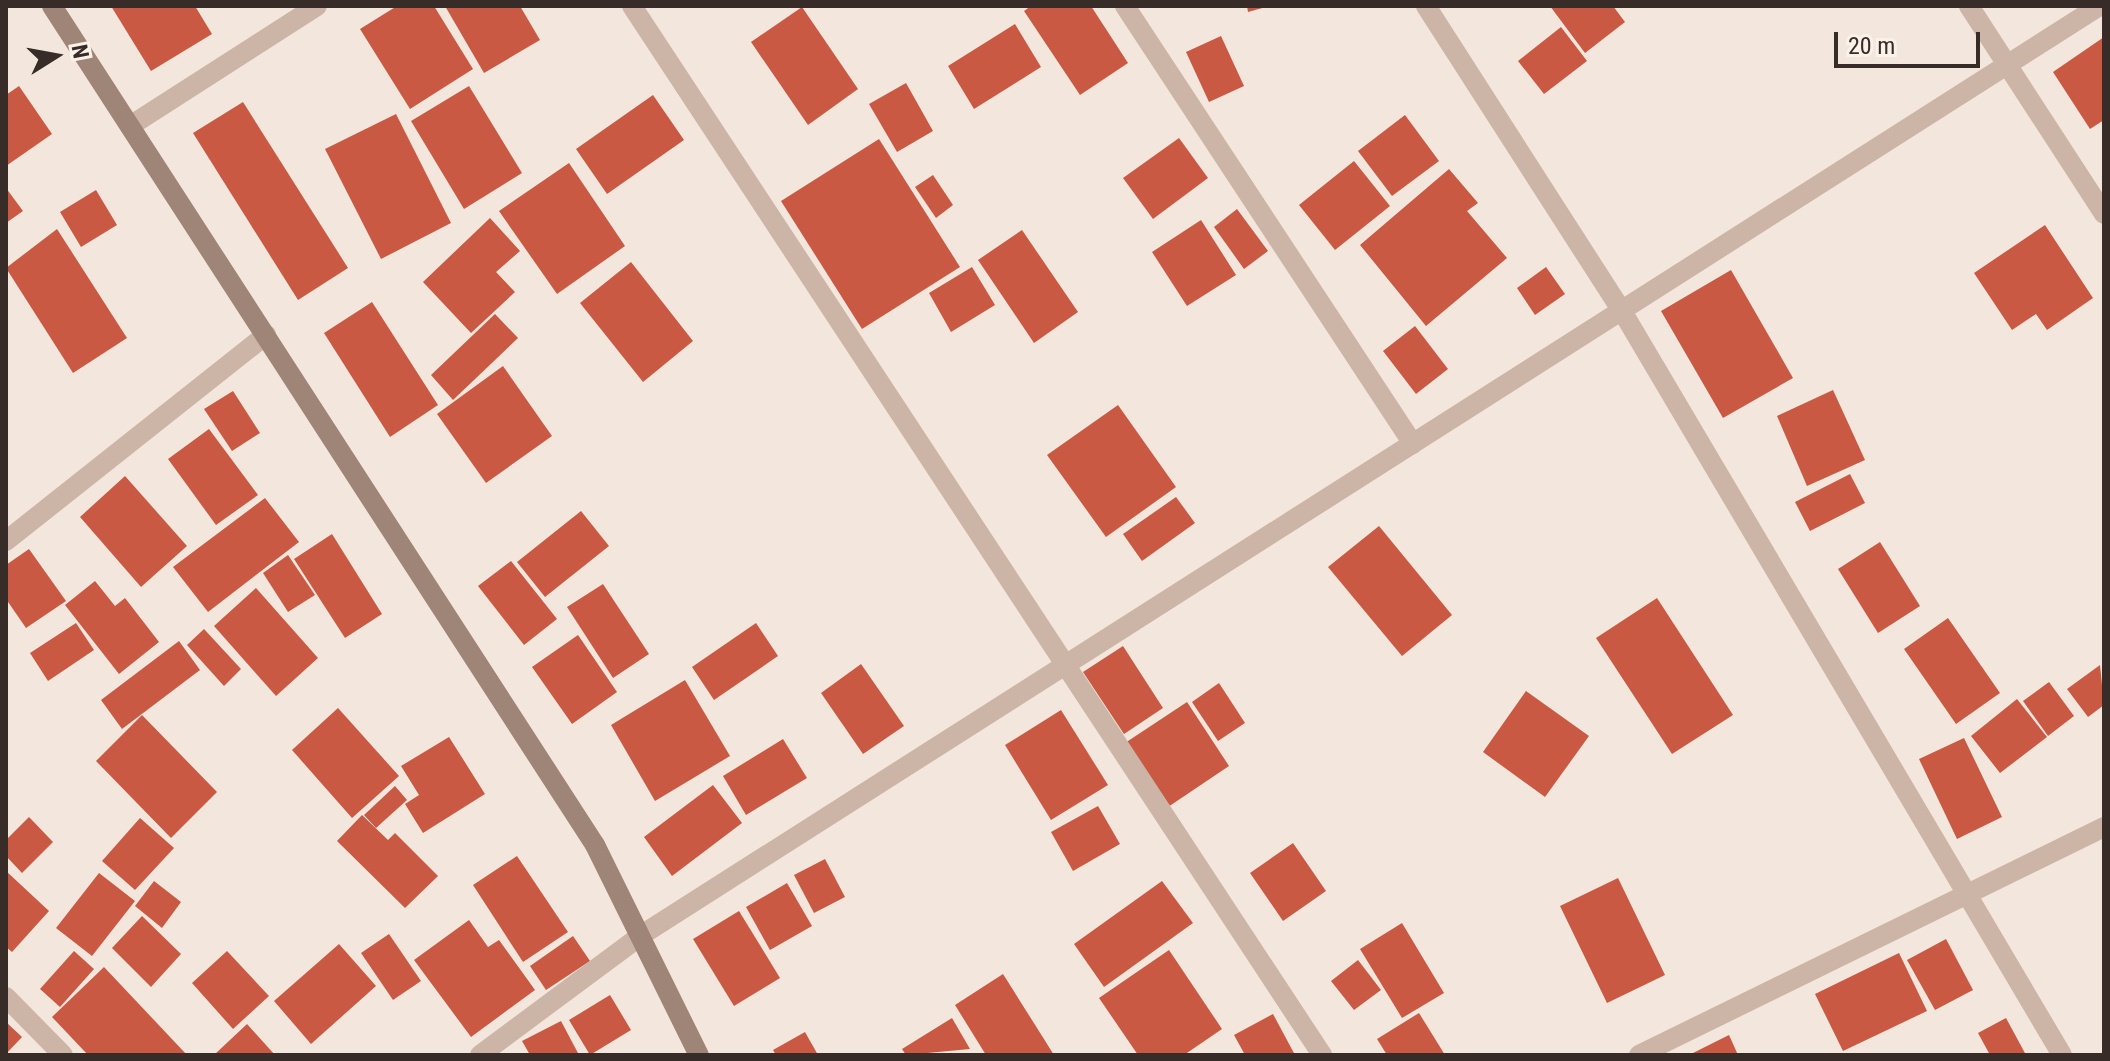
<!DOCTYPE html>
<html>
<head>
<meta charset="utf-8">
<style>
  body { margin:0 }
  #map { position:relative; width:2110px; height:1061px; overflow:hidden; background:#f3e6dc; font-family:"Roboto Condensed",sans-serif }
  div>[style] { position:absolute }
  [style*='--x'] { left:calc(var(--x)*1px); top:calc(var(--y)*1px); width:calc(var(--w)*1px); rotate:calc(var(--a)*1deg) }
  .building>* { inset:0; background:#ca5943 }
  .street>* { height:20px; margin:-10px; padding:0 10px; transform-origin:10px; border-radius:10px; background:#ccb5a7 }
  .secondary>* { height:20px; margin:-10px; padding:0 10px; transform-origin:10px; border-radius:10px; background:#9f8478 }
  span { translate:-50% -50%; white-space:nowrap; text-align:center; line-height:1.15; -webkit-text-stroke:6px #faf1e8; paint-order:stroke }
  .frame { position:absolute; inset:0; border:8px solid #382c28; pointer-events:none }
  .north { position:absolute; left:16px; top:16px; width:80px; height:80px; -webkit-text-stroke:6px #faf1e8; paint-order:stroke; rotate:79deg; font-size:22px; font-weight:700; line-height:32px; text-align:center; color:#382c28 }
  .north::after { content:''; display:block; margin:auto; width:28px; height:36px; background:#382c28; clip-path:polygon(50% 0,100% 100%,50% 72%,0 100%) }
  .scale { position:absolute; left:1834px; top:32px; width:146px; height:36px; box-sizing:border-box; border:4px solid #382c28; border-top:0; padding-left:10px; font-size:24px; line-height:28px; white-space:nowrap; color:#382c28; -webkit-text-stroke:6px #faf1e8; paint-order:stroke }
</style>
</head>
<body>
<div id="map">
  <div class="building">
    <div style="clip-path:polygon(111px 6px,195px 6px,212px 34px,151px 71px)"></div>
    <div style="clip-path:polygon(397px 6px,434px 6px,473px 69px,410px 109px,360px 29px)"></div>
    <div style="clip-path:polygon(445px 6px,520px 6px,540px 40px,484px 73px)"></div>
    <div style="clip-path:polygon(1031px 6px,1091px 6px,1128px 63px,1080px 95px,1024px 11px)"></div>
    <div style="clip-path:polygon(1247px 6px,1266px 6px,1266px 7px,1248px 12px)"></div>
    <div style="clip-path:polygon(1550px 6px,1613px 6px,1625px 22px,1585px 53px)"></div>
    <div style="clip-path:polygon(802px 7px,858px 89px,808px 125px,751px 42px)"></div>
    <div style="clip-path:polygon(1015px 24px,1041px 67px,974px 109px,948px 66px)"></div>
    <div style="clip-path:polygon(1561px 27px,1587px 61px,1544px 94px,1518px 61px)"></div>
    <div style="clip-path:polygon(1221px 36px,1244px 86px,1209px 102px,1186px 52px)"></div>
    <div style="clip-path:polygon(2104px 37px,2104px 120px,2090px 129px,2053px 72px)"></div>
    <div style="clip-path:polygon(906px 83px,933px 131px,897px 152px,869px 104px)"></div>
    <div style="clip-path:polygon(19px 86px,52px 134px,6px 166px,6px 95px)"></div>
    <div style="clip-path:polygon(469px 86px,522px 173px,464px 209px,411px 121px)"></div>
    <div style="clip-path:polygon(653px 95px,684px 140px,607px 194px,576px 149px)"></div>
    <div style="clip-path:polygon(243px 102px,348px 268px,298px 300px,193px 133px)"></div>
    <div style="clip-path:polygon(396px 114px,451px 223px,381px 259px,325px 149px)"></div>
    <div style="clip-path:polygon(1405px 115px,1439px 161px,1392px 196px,1358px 151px)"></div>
    <div style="clip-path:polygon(1179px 138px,1208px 178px,1153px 219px,1123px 178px)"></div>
    <div style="clip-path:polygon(879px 139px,960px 267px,862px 329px,781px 201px)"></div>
    <div style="clip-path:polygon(1354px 161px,1390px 206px,1335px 250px,1299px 205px)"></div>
    <div style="clip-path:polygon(569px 163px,625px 246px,557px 294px,499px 211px)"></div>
    <div style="clip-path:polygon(1449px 169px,1478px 203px,1467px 211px,1507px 258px,1426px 326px,1360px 245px)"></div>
    <div style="clip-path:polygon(933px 175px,953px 205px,936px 218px,915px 187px)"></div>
    <div style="clip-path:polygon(6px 188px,23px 211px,6px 223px)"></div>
    <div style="clip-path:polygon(96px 190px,117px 225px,81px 247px,60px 212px)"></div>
    <div style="clip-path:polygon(1237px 209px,1268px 251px,1244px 269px,1214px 227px)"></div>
    <div style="clip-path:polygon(490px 218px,520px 251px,496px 272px,515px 292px,471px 333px,423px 282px)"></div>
    <div style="clip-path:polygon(1201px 220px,1236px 275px,1187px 306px,1152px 252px)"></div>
    <div style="clip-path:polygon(2045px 225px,2093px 298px,2047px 330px,2036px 314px,2012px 330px,1974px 273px)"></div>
    <div style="clip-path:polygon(57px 229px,127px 338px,73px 373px,6px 268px)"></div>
    <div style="clip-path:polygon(1022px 230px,1078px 312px,1034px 343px,978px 260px)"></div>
    <div style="clip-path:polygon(631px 262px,693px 341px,643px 382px,580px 303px)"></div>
    <div style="clip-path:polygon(972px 267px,995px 305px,951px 332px,929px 293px)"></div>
    <div style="clip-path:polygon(1546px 267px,1565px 294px,1535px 315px,1517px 288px)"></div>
    <div style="clip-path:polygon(1731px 270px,1793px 378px,1723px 418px,1661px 311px)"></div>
    <div style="clip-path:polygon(372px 302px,438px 405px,390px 437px,324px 333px)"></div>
    <div style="clip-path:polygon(495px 314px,518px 338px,453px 400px,431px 375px)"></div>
    <div style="clip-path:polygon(1415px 326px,1448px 369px,1416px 394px,1383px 351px)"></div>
    <div style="clip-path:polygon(503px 366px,552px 436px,486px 483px,437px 414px)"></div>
    <div style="clip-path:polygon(1833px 390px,1865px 460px,1807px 486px,1777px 416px)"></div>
    <div style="clip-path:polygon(233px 391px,260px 433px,232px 451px,204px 409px)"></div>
    <div style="clip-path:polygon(1118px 405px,1176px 487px,1106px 537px,1047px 455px)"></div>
    <div style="clip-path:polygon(209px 429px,258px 495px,216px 525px,168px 459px)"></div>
    <div style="clip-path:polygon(1850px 474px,1865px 503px,1810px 531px,1795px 502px)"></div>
    <div style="clip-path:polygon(125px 476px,187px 546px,141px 587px,80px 517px)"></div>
    <div style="clip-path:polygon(1176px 497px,1195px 523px,1142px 561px,1123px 534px)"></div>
    <div style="clip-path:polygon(265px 498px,299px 542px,208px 612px,173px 567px)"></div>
    <div style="clip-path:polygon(581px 511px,609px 546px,545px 597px,517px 562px)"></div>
    <div style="clip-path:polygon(1379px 526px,1452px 615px,1402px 656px,1328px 567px)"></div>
    <div style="clip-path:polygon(332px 534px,382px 614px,345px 638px,294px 559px)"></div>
    <div style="clip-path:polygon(1880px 542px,1920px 606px,1878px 633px,1838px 569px)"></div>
    <div style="clip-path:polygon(29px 549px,66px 601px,26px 628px,6px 599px,6px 565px)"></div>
    <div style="clip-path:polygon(288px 555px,315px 595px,288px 612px,263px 573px)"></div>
    <div style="clip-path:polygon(511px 561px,557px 619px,524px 645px,478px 586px)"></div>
    <div style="clip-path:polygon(95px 581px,115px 606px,125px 598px,159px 642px,119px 674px,65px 605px)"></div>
    <div style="clip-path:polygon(603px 584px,649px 654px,613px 678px,567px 607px)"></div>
    <div style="clip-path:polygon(256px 588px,318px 658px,276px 696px,214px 626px)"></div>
    <div style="clip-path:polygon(1657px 598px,1733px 715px,1672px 754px,1596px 638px)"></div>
    <div style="clip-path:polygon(1948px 618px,2000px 693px,1956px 724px,1904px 649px)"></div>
    <div style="clip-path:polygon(76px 623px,94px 650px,48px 681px,30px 653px)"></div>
    <div style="clip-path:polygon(756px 623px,778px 656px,714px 700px,692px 667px)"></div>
    <div style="clip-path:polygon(204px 629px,241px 669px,224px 686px,187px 645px)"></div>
    <div style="clip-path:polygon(578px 635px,617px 692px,572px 724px,532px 667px)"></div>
    <div style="clip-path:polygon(179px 641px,200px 670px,122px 729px,101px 700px)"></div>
    <div style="clip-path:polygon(1123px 646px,1163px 708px,1124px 734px,1083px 672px)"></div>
    <div style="clip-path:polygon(861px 664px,904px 726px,863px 754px,821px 693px)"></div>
    <div style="clip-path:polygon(2100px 665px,2104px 705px,2088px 717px,2067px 689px)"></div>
    <div style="clip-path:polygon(685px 680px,730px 756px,655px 801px,611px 725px)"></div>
    <div style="clip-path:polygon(2049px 682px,2074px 716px,2048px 736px,2023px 701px)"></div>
    <div style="clip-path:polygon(1219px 683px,1245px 723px,1218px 741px,1192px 702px)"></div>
    <div style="clip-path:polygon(1526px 691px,1589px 736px,1545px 797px,1483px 752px)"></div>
    <div style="clip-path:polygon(2017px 699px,2047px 737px,2000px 773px,1971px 736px)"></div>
    <div style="clip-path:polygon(1187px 702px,1229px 766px,1168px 807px,1125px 743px)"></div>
    <div style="clip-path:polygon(338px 708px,399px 776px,352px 818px,292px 750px)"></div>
    <div style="clip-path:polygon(1061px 710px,1108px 785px,1051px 820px,1005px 745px)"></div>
    <div style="clip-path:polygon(142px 715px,217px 792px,171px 838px,96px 761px)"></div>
    <div style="clip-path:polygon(449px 737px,485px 794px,423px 833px,405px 804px,419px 795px,401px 766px)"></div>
    <div style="clip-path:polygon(1964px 738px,2002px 817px,1957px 839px,1919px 759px)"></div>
    <div style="clip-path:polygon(783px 739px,807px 778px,746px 815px,723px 776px)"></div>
    <div style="clip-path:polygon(713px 785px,742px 823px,672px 876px,644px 837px)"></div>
    <div style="clip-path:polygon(395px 786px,407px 800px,376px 828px,364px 815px)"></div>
    <div style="clip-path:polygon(1098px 806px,1120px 844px,1073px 871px,1051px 832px)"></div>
    <div style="clip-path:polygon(362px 815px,388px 840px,395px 833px,438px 876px,405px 908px,337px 841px)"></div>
    <div style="clip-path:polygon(29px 817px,53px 842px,22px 873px,6px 856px,6px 840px)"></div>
    <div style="clip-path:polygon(140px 818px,174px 848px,135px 890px,102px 861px)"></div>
    <div style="clip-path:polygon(1293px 843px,1326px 891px,1283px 921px,1250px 873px)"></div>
    <div style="clip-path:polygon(517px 856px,568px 932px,523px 962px,473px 885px)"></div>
    <div style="clip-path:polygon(825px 859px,845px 897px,814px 913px,794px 875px)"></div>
    <div style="clip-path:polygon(6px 871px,49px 911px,12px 952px,6px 947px)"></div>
    <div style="clip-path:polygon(99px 873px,135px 901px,92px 956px,56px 928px)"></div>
    <div style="clip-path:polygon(1618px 878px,1665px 975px,1607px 1003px,1560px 906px)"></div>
    <div style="clip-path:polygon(154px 881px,181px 902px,162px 928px,135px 906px)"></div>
    <div style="clip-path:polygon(1162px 881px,1193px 923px,1104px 987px,1074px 944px)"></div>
    <div style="clip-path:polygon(787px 883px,812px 926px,770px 950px,746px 907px)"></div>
    <div style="clip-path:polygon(739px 911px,780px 978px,734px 1006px,693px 939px)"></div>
    <div style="clip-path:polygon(142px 916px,181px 954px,151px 987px,112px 948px)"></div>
    <div style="clip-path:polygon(469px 920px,488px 947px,499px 940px,535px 990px,471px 1037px,414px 960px)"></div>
    <div style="clip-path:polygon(1402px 923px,1444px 993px,1402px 1018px,1360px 949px)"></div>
    <div style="clip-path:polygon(389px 934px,421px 981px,393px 1000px,361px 953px)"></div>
    <div style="clip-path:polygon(573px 936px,590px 961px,546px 990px,530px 966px)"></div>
    <div style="clip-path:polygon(1946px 939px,1973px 990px,1935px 1010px,1907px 960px)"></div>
    <div style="clip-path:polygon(339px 944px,376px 986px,311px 1044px,274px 1001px)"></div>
    <div style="clip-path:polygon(1169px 950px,1222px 1029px,1184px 1055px,1138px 1055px,1099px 998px)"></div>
    <div style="clip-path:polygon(74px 951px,94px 969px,60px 1007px,40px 989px)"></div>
    <div style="clip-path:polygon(227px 951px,269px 996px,233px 1029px,192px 983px)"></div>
    <div style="clip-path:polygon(1899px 953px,1927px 1011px,1843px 1051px,1815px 994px)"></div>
    <div style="clip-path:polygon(1358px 960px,1381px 990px,1354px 1010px,1331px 981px)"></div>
    <div style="clip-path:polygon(104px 967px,187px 1055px,88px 1055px,52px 1017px)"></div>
    <div style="clip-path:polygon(1003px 974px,1054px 1055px,986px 1055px,955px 1005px)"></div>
    <div style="clip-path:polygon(610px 995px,631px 1030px,590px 1055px,569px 1020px)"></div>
    <div style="clip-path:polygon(1419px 1013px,1445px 1055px,1387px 1055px,1377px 1039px)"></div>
    <div style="clip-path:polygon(1273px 1014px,1295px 1055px,1245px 1055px,1234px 1035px)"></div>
    <div style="clip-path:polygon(952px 1018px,970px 1049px,906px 1055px,902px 1049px)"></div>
    <div style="clip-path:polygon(2006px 1018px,2026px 1055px,1990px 1055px,1978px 1033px)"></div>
    <div style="clip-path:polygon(561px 1021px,579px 1055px,530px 1055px,522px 1041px)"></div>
    <div style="clip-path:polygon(6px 1022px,22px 1037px,6px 1054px)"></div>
    <div style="clip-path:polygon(247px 1024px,275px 1055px,214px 1055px)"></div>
    <div style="clip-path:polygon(805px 1032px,818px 1055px,776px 1055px,773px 1050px)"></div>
    <div style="clip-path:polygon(1729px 1035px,1738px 1055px,1689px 1055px)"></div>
  </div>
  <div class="street">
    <div style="--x:632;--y:6;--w:1256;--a:56.66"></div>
    <div style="--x:1125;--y:6;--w:524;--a:56.67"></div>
    <div style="--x:1426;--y:6;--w:363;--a:57.3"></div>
    <div style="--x:1622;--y:311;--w:864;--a:59.4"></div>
    <div style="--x:1969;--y:6;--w:248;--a:57"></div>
    <div style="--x:130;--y:126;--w:222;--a:-32.7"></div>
    <div style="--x:6;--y:541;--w:332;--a:-38.4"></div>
    <div style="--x:6;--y:997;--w:81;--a:45.5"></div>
    <div style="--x:480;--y:1055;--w:199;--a:-36.6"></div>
    <div style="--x:640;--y:936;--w:1730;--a:-32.51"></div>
    <div style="--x:1639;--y:1055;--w:518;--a:-26.12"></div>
  </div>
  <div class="secondary">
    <div style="--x:52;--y:6;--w:999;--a:57.09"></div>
    <div style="--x:595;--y:845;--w:234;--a:63.7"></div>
  </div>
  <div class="frame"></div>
  <div class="north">N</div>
  <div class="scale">20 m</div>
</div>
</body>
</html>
